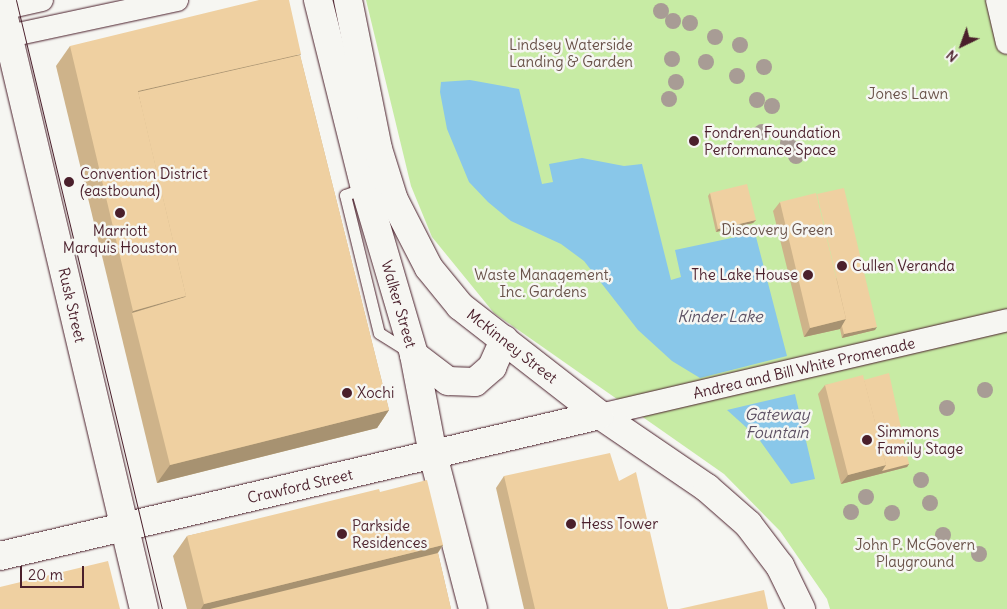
<!DOCTYPE html>
<html>
<head>
<meta charset="utf-8">
<style>
  body { margin:0 }
  #map { position:relative; width:1007px; height:609px; overflow:hidden; background:#f6f6f2; font-family:Delius,sans-serif }
  div>[style] { position:absolute }
  [style*='--x'] { left:calc(var(--x)*1px); top:calc(var(--y)*1px); width:calc(var(--w)*1px); rotate:calc(var(--a)*1deg) }
  .green>* { inset:0; background:#c7eba4 }
  .water>* { inset:0; background:#89c7e9 }
  .roads { filter:drop-shadow(0 0 1px #4a1f2b) drop-shadow(0 0 1px #4a1f2b) }
  .lane>* { height:11px; margin:-5.5px; padding:0 5.5px; transform-origin:5.5px; border-radius:5.5px; background:#f6f6f2 }
  .street>* { height:22px; margin:-11px; padding:0 11px; transform-origin:11px; border-radius:11px; background:#f6f6f2 }
  .secondary>* { height:28px; margin:-14px; padding:0 14px; transform-origin:14px; border-radius:14px; background:#f6f6f2 }
  .tram>* { height:1px; margin:-0.5px; padding:0 0.5px; transform-origin:0.5px; border-radius:0.5px; background:#4a1f2b }
  .trees>* { width:16px; height:16px; margin:-8px; border-radius:50%; background:#a89c95 }
  .wall>* { inset:0; background:#ceb38a }
  .shaded-wall>* { inset:0; background:#a79271 }
  .building>* { inset:0; background:#efd0a1 }
  .dots>* { width:14px; height:14px; translate:-50% -50%; box-sizing:border-box; border:2px solid #f6f6f2; border-radius:50% }
  span { translate:-50% -50%; white-space:nowrap; text-align:center; line-height:1.15; -webkit-text-stroke:5px #f6f6f2; paint-order:stroke }
  .park-label { font-size:15px; color:#695249 }
  .poi-label { font-size:15px; color:#4a1f2b }
  .left { translate:0 -50%; text-align:left }
  .right { translate:-100% -50%; text-align:right }
  .street-label { font-size:15px; color:#4a1f2b }
  .water-label { font-size:16px; color:#5d5164; font-style:italic }
  .north { position:absolute; left:937px; top:20px; width:50px; height:50px; -webkit-text-stroke:4px #f6f6f2; paint-order:stroke; rotate:222deg; font-size:14px; font-weight:700; line-height:20px; text-align:center; color:#4a1f2b }
  .north::after { content:''; display:block; margin:auto; width:18px; height:22px; background:#4a1f2b; clip-path:polygon(50% 0,100% 100%,50% 72%,0 100%) }
  .scale { position:absolute; left:20px; top:566px; width:64px; height:22px; box-sizing:border-box; border:2px solid #4a1f2b; border-top:0; padding-left:6px; font-size:15px; line-height:18px; white-space:nowrap; color:#4a1f2b; -webkit-text-stroke:4px #f6f6f2; paint-order:stroke }
</style>
</head>
<body>
<div id="map">
  <div class="green">
    <div style="clip-path:polygon(366px 0,1007px 0,1007px 609px,830px 609px,827px 599px,780px 531px,724px 474px,494px 313px,432px 237px,411px 186px)"></div>
  </div>
  <div class="water">
    <div style="clip-path:polygon(470px 80px,519px 89px,542px 184px,553px 182px,549px 164px,582px 158px,624px 166px,642px 164px,671px 280px,681px 277px,675px 250px,755px 233px,787px 356px,700px 378px,672px 361px,638px 330px,584px 261px,561px 244px,511px 221px,488px 202px,469px 182px,447px 129px,440px 92px,441px 82px)"></div>
    <div style="clip-path:polygon(795px 394px,815px 479px,791px 484px,758px 438px,727px 410px)"></div>
  </div>
  <div class="roads">
    <div class="lane">
      <div style="--x:365;--y:188;--w:21;--a:161"></div>
      <div style="--x:345;--y:195;--w:142;--a:76.2"></div>
      <div style="--x:379;--y:333;--w:34;--a:32"></div>
    </div>
    <div class="street">
      <div style="--x:997;--y:0;--w:44;--a:76.9"></div>
      <div style="--x:2;--y:9;--w:41;--a:-12.7"></div>
      <div style="--x:9;--y:36;--w:172;--a:-12.1"></div>
      <div style="--x:600;--y:415;--w:418;--a:-13.1"></div>
    </div>
    <div class="secondary">
      <div style="--x:318;--y:0;--w:194;--a:76"></div>
      <div style="--x:365;--y:188;--w:174;--a:73.6"></div>
      <div style="--x:414;--y:355;--w:102;--a:79.2"></div>
      <div style="--x:433;--y:455;--w:159;--a:75.4"></div>
      <div style="--x:348;--y:0;--w:152;--a:78.6"></div>
      <div style="--x:378;--y:149;--w:53;--a:72.6"></div>
      <div style="--x:394;--y:200;--w:76;--a:62.8"></div>
      <div style="--x:429;--y:268;--w:49;--a:50.8"></div>
      <div style="--x:460;--y:306;--w:177;--a:37.9"></div>
      <div style="--x:600;--y:415;--w:130;--a:34.3"></div>
      <div style="--x:707;--y:488;--w:55;--a:41.3"></div>
      <div style="--x:748;--y:524;--w:53;--a:52.7"></div>
      <div style="--x:780;--y:566;--w:48;--a:64"></div>
      <div style="--x:0;--y:1;--w:625;--a:76.68"></div>
      <div style="--x:414;--y:355;--w:43;--a:37.4"></div>
      <div style="--x:448;--y:381;--w:27;--a:2"></div>
      <div style="--x:475;--y:382;--w:23;--a:-41"></div>
      <div style="--x:492;--y:367;--w:30;--a:-66"></div>
      <div style="--x:0;--y:556;--w:616;--a:-13.22"></div>
    </div>
  </div>
  <div class="tram">
    <div style="--x:16;--y:0;--w:626;--a:76.52"></div>
  </div>
  <div class="trees">
    <div style="left:661px;top:11px"></div>
    <div style="left:673px;top:21px"></div>
    <div style="left:690px;top:23px"></div>
    <div style="left:715px;top:37px"></div>
    <div style="left:740px;top:45px"></div>
    <div style="left:672px;top:59px"></div>
    <div style="left:706px;top:62px"></div>
    <div style="left:764px;top:67px"></div>
    <div style="left:737px;top:76px"></div>
    <div style="left:676px;top:82px"></div>
    <div style="left:669px;top:99px"></div>
    <div style="left:757px;top:100px"></div>
    <div style="left:772px;top:106px"></div>
    <div style="left:762px;top:132px"></div>
    <div style="left:788px;top:143px"></div>
    <div style="left:796px;top:156px"></div>
    <div style="left:985px;top:390px"></div>
    <div style="left:947px;top:408px"></div>
    <div style="left:921px;top:480px"></div>
    <div style="left:866px;top:497px"></div>
    <div style="left:930px;top:503px"></div>
    <div style="left:851px;top:512px"></div>
    <div style="left:892px;top:513px"></div>
    <div style="left:943px;top:535px"></div>
    <div style="left:979px;top:554px"></div>
  </div>
  <div class="wall">
    <div style="clip-path:polygon(70px 46px,300px 55px,389px 410px,377px 428px,157px 483px,56px 66px)"></div>
    <div style="clip-path:polygon(710px 193px,756px 220px,753px 223px,716px 232px,708px 196px)"></div>
    <div style="clip-path:polygon(780px 202px,875px 330px,842px 338px,840px 329px,804px 337px,773px 211px)"></div>
    <div style="clip-path:polygon(864px 380px,909px 464px,907px 467px,841px 484px,818px 394px,825px 385px)"></div>
    <div style="clip-path:polygon(504px 476px,619px 481px,668px 609px,524px 609px,496px 488px)"></div>
    <div style="clip-path:polygon(380px 492px,443px 545px,438px 553px,451px 609px,187px 609px,173px 556px,187px 536px)"></div>
  </div>
  <div class="shaded-wall">
    <div style="clip-path:polygon(301px 54px,287px 73px,140px 107px,138px 91px)"></div>
    <div style="clip-path:polygon(756px 220px,753px 223px,716px 232px,718px 229px)"></div>
    <div style="clip-path:polygon(186px 296px,173px 315px,132px 313px,133px 311px)"></div>
    <div style="clip-path:polygon(846px 319px,840px 329px,804px 337px,810px 328px)"></div>
    <div style="clip-path:polygon(877px 327px,875px 330px,842px 338px,844px 334px)"></div>
    <div style="clip-path:polygon(389px 410px,377px 428px,157px 483px,170px 465px)"></div>
    <div style="clip-path:polygon(909px 464px,907px 467px,841px 484px,848px 475px,886px 465px)"></div>
    <div style="clip-path:polygon(443px 545px,429px 565px,249px 609px,201px 609px,204px 604px)"></div>
  </div>
  <div class="building">
    <div style="clip-path:polygon(259px 0,289px 0,301px 54px,138px 91px,186px 296px,133px 311px,70px 46px)"></div>
    <div style="clip-path:polygon(300px 55px,389px 410px,170px 465px,132px 313px,185px 297px,186px 296px,138px 92px)"></div>
    <div style="clip-path:polygon(747px 184px,756px 220px,718px 229px,710px 193px)"></div>
    <div style="clip-path:polygon(844px 188px,877px 327px,844px 334px,842px 326px,846px 319px,817px 194px)"></div>
    <div style="clip-path:polygon(816px 193px,846px 319px,810px 328px,780px 202px)"></div>
    <div style="clip-path:polygon(889px 373px,909px 464px,882px 471px,886px 465px,864px 380px)"></div>
    <div style="clip-path:polygon(863px 375px,886px 465px,848px 475px,825px 385px)"></div>
    <div style="clip-path:polygon(610px 453px,619px 481px,636px 472px,668px 609px,535px 609px,504px 476px)"></div>
    <div style="clip-path:polygon(427px 480px,443px 545px,204px 604px,187px 536px,379px 489px,380px 492px)"></div>
    <div style="clip-path:polygon(438px 553px,451px 609px,210px 609px)"></div>
    <div style="clip-path:polygon(108px 561px,120px 609px,0 609px,0 587px)"></div>
    <div style="clip-path:polygon(764px 590px,768px 609px,679px 609px)"></div>
  </div>
  <div class="dots">
    <div style="left:694px;top:141px;background:#4a1f2b"></div>
    <div style="left:69px;top:182px;background:#4a1f2b"></div>
    <div style="left:120px;top:213px;background:#4a1f2b"></div>
    <div style="left:842px;top:266px;background:#4a1f2b"></div>
    <div style="left:808px;top:275px;background:#4a1f2b"></div>
    <div style="left:347px;top:393px;background:#4a1f2b"></div>
    <div style="left:867px;top:440px;background:#4a1f2b"></div>
    <div style="left:571px;top:524px;background:#4a1f2b"></div>
    <div style="left:342px;top:534px;background:#4a1f2b"></div>
  </div>
  <div class="park-label">
    <span style="left:571px;top:53px">Lindsey Waterside<br>Landing &amp; Garden</span>
    <span style="left:908px;top:94px">Jones Lawn</span>
    <span style="left:777px;top:230px">Discovery Green</span>
    <span style="left:543px;top:283px">Waste Management,<br>Inc. Gardens</span>
    <span style="left:915px;top:553px">John P. McGovern<br>Playground</span>
  </div>
  <div class="poi-label">
    <span class="left" style="left:704px;top:141px">Fondren Foundation<br>Performance Space</span>
    <span class="left" style="left:80px;top:182px">Convention District<br>(eastbound)</span>
    <span style="left:120px;top:239px">Marriott<br>Marquis Houston</span>
    <span class="left" style="left:852px;top:266px">Cullen Veranda</span>
    <span class="right" style="left:798px;top:275px">The Lake House</span>
    <span class="left" style="left:357px;top:393px">Xochi</span>
    <span class="left" style="left:877px;top:440px">Simmons<br>Family Stage</span>
    <span class="left" style="left:581px;top:524px">Hess Tower</span>
    <span class="left" style="left:352px;top:534px">Parkside<br>Residences</span>
  </div>
  <div class="street-label">
    <span style="left:399px;top:304px;rotate:74deg">Walker Street</span>
    <span style="left:72px;top:305px;rotate:77deg">Rusk Street</span>
    <span style="left:512px;top:346px;rotate:38deg">McKinney Street</span>
    <span style="left:804px;top:368px;rotate:-13deg">Andrea and Bill White Promenade</span>
    <span style="left:300px;top:486px;rotate:-13deg">Crawford Street</span>
  </div>
  <div class="water-label">
    <span style="left:720px;top:316px">Kinder Lake</span>
    <span style="left:777px;top:423px">Gateway<br>Fountain</span>
  </div>
  <div class="north">N</div>
  <div class="scale">20 m</div>
</div>
</body>
</html>
